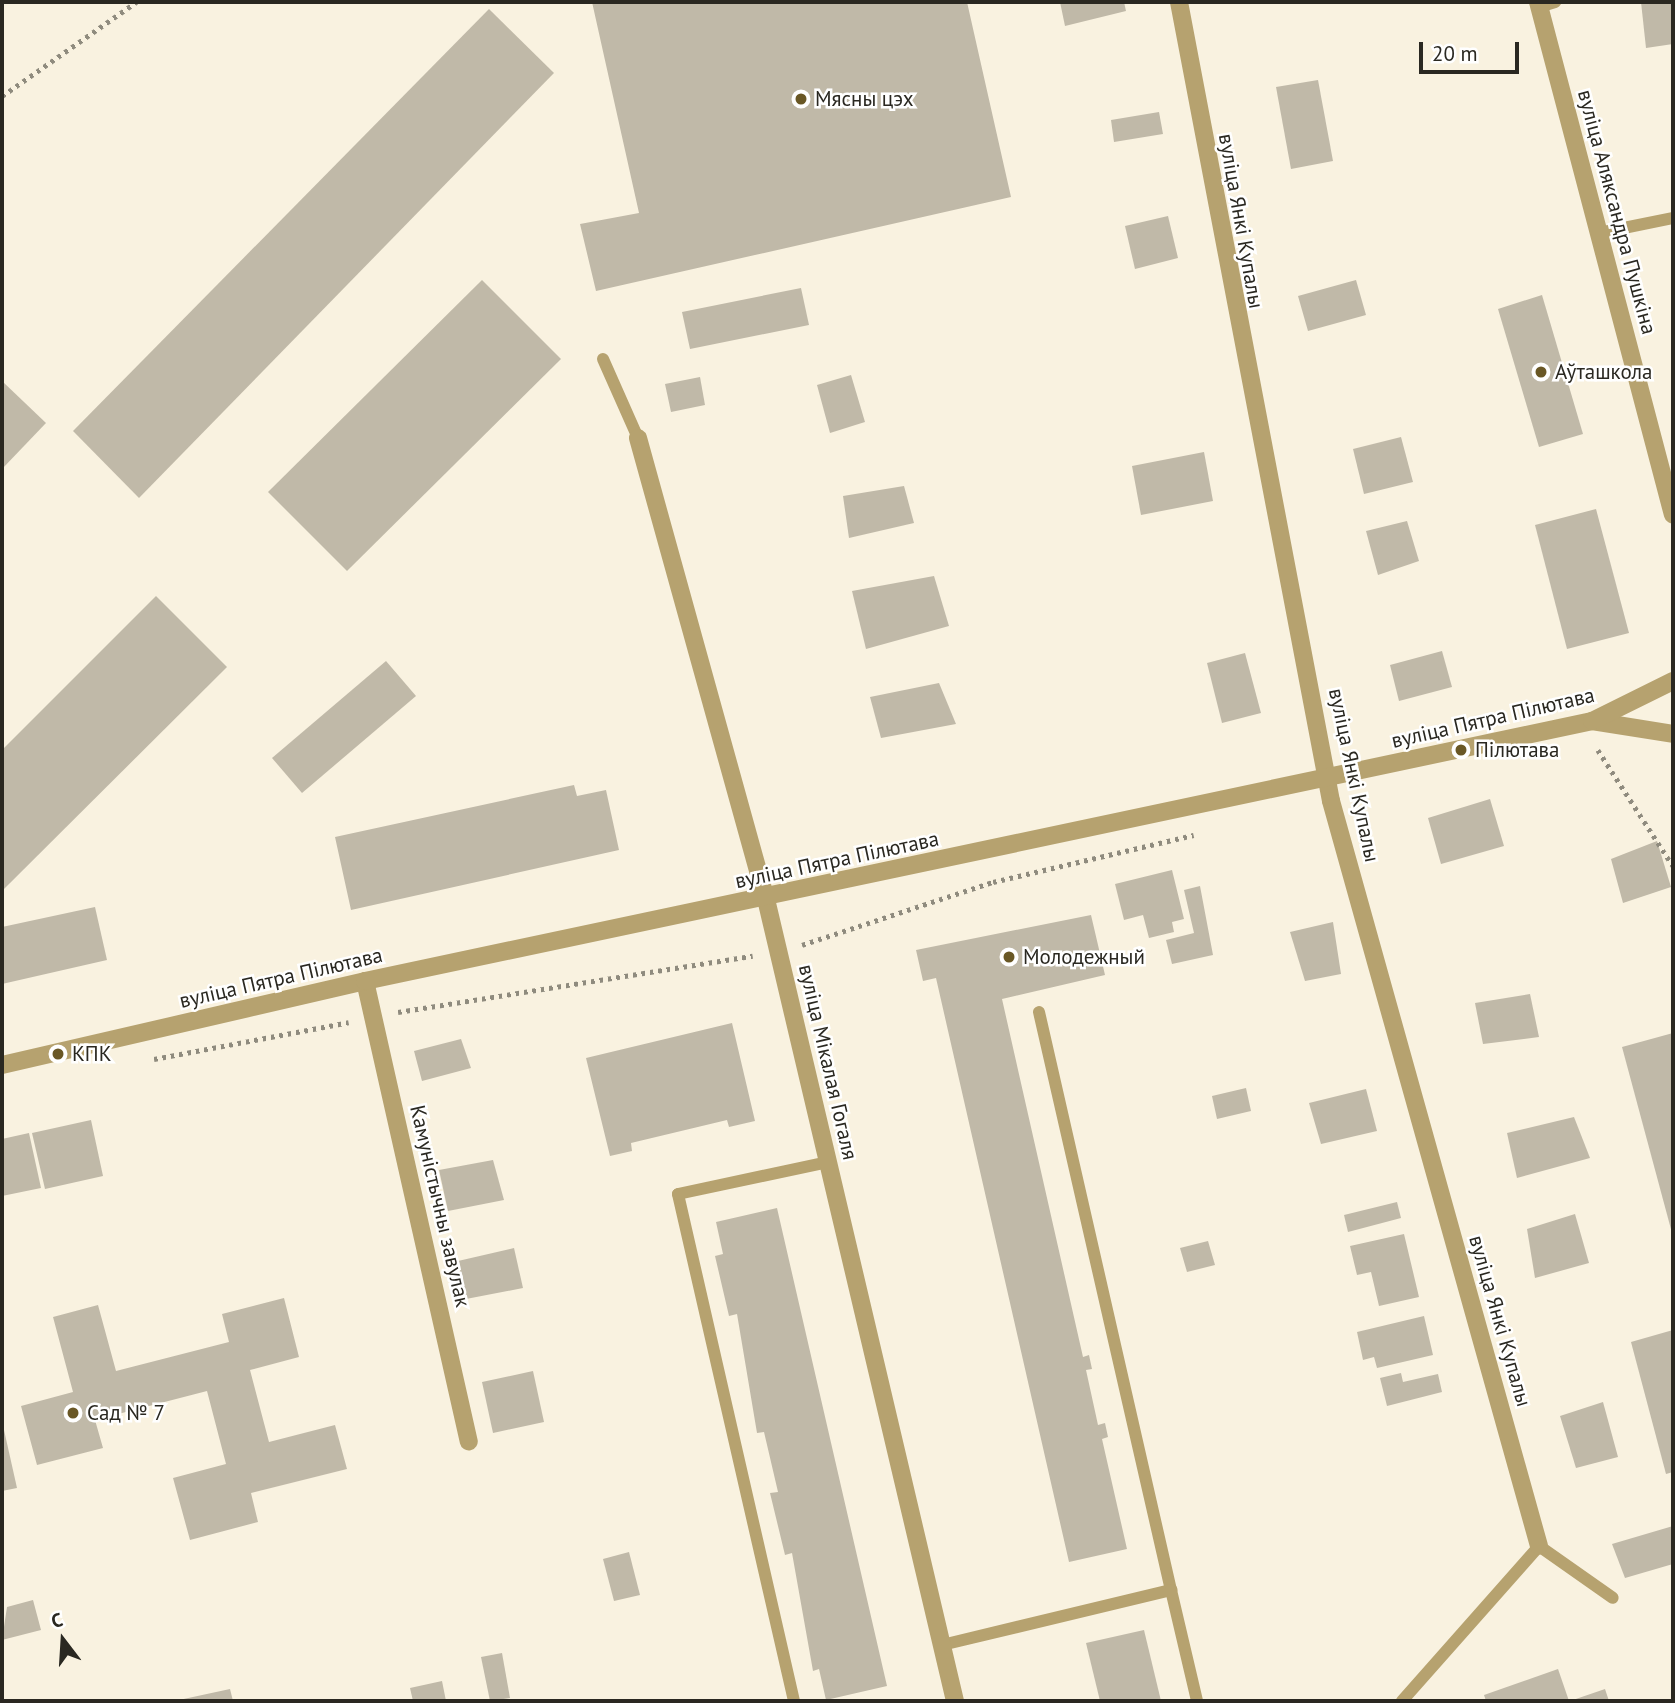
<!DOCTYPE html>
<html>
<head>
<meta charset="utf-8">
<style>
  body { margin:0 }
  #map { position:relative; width:1675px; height:1703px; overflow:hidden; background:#f9f2e0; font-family:"PT Sans",sans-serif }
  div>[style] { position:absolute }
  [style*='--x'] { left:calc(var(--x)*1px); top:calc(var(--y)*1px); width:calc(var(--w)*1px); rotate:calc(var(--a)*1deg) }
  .building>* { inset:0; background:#c0b9a8 }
  .path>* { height:4.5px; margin-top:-2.25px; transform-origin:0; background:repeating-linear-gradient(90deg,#8f8b7e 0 3.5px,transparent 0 8.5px) }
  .service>* { height:12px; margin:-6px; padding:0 6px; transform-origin:6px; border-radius:6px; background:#b6a26f }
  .minor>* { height:18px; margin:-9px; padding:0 9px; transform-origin:9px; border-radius:9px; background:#b6a26f }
  .dots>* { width:19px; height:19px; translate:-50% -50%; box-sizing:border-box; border:4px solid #fff; border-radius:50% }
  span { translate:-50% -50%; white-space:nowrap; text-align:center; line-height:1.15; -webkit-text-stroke:5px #fff; paint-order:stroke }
  .poi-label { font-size:21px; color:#2a2821 }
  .left { translate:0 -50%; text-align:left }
  .street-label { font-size:21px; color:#2a2821 }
  .frame { position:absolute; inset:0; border:4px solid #2a2821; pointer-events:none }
  .north { position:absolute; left:28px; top:1605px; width:70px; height:70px; -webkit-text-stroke:5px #fff; paint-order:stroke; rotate:343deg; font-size:19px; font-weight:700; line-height:28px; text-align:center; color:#2a2821 }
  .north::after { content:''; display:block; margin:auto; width:24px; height:32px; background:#2a2821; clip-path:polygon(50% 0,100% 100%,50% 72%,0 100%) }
  .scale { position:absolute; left:1419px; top:42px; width:100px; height:32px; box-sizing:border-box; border:4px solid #2a2821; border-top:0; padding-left:9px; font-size:21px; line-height:24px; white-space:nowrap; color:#2a2821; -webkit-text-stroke:5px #fff; paint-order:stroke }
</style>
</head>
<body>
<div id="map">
  <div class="building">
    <div style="clip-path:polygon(592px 2px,967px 2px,1011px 197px,596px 291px,580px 224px,639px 213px)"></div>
    <div style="clip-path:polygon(1060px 2px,1124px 2px,1126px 11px,1065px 26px)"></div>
    <div style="clip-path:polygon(1641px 2px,1673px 2px,1673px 44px,1646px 48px)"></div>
    <div style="clip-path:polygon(489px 9px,554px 73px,139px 498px,73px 431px)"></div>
    <div style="clip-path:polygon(1318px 80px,1333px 161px,1291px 169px,1276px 87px)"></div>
    <div style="clip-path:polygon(1159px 112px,1163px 134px,1114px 142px,1111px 120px)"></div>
    <div style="clip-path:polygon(1168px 216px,1178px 258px,1135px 269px,1125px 226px)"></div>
    <div style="clip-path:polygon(482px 280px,561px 359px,347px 571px,268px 492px)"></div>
    <div style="clip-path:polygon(1356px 280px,1366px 315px,1308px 331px,1298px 296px)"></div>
    <div style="clip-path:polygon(801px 288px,809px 325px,690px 349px,682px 312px)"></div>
    <div style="clip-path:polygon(1542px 295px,1583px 434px,1539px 447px,1498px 309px)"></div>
    <div style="clip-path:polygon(851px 375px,865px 422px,830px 433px,817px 385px)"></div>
    <div style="clip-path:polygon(700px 377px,705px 405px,671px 412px,665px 384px)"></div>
    <div style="clip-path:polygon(2px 381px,46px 423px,2px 469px)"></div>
    <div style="clip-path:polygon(1401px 437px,1413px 482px,1364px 494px,1353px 449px)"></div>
    <div style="clip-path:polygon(1204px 452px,1213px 501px,1141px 515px,1132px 466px)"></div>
    <div style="clip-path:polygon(904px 486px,914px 523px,849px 538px,843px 496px)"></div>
    <div style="clip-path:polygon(1596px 509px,1629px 633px,1567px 649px,1535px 525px)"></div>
    <div style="clip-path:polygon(1407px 521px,1419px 561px,1378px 575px,1366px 531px)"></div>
    <div style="clip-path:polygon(934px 576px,949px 626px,866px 649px,852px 591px)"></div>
    <div style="clip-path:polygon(156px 596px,227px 667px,2px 891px,2px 750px)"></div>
    <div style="clip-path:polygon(1442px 651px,1452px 687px,1399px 701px,1390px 665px)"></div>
    <div style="clip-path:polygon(1245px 653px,1261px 713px,1222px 723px,1207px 663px)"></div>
    <div style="clip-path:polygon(386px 661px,416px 696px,302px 793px,272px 758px)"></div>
    <div style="clip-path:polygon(939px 683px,956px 724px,881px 738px,870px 697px)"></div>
    <div style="clip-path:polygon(574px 785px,577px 796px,606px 790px,619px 850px,351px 910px,335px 837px)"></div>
    <div style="clip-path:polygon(1490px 799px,1504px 846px,1441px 864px,1428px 818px)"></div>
    <div style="clip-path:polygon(1657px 841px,1671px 887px,1623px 903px,1611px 859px)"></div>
    <div style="clip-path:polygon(1172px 870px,1184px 919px,1172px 922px,1174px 932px,1149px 938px,1143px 915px,1124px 920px,1115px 884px)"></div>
    <div style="clip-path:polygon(1200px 886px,1213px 955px,1172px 964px,1166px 940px,1194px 933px,1184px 890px)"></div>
    <div style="clip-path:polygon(95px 907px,107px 960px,2px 984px,2px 927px)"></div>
    <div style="clip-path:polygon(1091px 915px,1105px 975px,1002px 999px,1083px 1357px,1089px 1355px,1092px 1369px,1086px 1370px,1098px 1425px,1105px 1423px,1108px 1437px,1102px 1439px,1127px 1549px,1069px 1562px,936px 978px,923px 981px,916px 950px)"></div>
    <div style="clip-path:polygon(1333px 922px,1341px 974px,1305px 981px,1290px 932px)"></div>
    <div style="clip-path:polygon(1530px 994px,1539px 1037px,1483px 1044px,1475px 1003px)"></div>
    <div style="clip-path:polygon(732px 1023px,755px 1121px,729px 1127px,727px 1120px,631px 1143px,632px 1151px,610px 1156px,586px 1058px)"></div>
    <div style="clip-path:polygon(1673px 1033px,1673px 1233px,1672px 1233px,1622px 1047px)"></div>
    <div style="clip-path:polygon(461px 1039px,471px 1068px,422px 1081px,414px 1051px)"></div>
    <div style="clip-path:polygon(1246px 1088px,1251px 1111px,1217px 1119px,1212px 1096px)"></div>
    <div style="clip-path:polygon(1366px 1089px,1377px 1131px,1321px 1144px,1309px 1103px)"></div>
    <div style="clip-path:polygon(1574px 1117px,1590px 1158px,1517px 1178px,1507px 1133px)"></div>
    <div style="clip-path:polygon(91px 1120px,103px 1176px,45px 1189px,32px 1133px)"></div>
    <div style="clip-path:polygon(29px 1133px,41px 1188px,2px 1196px,2px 1139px)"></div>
    <div style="clip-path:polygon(493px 1160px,504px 1200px,448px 1211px,439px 1170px)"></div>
    <div style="clip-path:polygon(1397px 1202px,1401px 1218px,1348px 1232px,1344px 1215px)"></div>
    <div style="clip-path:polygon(777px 1208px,887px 1686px,826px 1700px,819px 1669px,813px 1671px,792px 1553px,785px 1555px,770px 1493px,778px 1492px,764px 1432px,757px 1433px,737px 1314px,729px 1316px,715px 1256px,723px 1254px,716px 1222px)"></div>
    <div style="clip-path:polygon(1575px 1214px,1589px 1263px,1535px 1278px,1527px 1229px)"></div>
    <div style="clip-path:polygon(1404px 1234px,1419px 1297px,1379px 1306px,1371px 1272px,1357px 1275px,1350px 1246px)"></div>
    <div style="clip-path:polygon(1208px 1241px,1215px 1265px,1187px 1272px,1180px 1248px)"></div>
    <div style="clip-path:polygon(514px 1248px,523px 1288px,466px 1299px,458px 1261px)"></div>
    <div style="clip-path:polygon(284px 1298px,299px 1357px,250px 1370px,269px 1442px,335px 1425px,347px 1469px,251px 1493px,258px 1522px,190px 1540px,173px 1478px,226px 1464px,207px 1391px,95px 1420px,103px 1448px,37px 1465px,21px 1406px,73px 1392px,53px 1317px,98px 1305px,116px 1371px,229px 1342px,222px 1314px)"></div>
    <div style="clip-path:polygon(1424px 1316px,1433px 1355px,1377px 1368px,1374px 1357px,1363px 1360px,1357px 1332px)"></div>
    <div style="clip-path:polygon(1673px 1330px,1673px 1472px,1666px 1474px,1631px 1342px)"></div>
    <div style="clip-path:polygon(533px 1371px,544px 1422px,493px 1433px,482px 1382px)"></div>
    <div style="clip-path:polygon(1401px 1373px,1403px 1382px,1438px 1374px,1442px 1392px,1387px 1406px,1380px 1378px)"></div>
    <div style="clip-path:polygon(1603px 1402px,1618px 1457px,1576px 1468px,1560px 1416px)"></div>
    <div style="clip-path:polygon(2px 1421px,17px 1488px,2px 1491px)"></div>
    <div style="clip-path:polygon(1673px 1526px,1673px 1564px,1625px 1578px,1612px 1544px)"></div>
    <div style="clip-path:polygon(629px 1552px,640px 1595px,614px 1601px,603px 1559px)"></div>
    <div style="clip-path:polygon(33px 1600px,41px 1630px,2px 1640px,7px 1607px)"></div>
    <div style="clip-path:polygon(1144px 1630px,1161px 1701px,1100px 1701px,1086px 1643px)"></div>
    <div style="clip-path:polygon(502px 1653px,510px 1698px,490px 1701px,481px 1657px)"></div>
    <div style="clip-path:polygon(1558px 1669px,1569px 1701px,1486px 1701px,1484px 1695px)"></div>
    <div style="clip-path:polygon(442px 1681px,446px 1701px,413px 1701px,410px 1688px)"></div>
    <div style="clip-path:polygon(230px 1689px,233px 1701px,179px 1701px,179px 1700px)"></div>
    <div style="clip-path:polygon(1605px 1689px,1609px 1701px,1570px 1701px)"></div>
  </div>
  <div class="path">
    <div style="--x:2;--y:96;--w:164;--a:-35"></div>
    <div style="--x:1598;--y:750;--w:138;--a:57.1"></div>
    <div style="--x:802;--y:945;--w:201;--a:-18.3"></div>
    <div style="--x:993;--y:882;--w:206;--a:-13.2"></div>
    <div style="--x:398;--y:1012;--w:359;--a:-9"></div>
    <div style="--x:154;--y:1059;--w:198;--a:-10.7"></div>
  </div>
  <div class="service">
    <div style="--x:1539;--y:7;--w:17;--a:-17"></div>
    <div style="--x:1599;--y:233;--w:76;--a:-11.5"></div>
    <div style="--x:603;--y:359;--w:86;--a:66.1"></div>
    <div style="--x:1039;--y:1012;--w:593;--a:77.14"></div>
    <div style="--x:942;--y:1645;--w:236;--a:-13.5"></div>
    <div style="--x:1171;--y:1590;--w:114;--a:76.8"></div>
    <div style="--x:794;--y:1701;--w:520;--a:-102.89"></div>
    <div style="--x:678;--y:1194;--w:153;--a:-12"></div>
    <div style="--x:1402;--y:1701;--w:207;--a:-48.5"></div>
    <div style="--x:1539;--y:1546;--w:90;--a:35.1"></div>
  </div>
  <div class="minor">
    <div style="--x:1179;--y:2;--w:813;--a:79.23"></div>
    <div style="--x:1331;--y:801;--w:773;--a:74.4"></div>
    <div style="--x:1538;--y:2;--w:530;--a:75.26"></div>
    <div style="--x:638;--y:438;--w:478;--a:74.5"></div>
    <div style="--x:766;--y:899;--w:824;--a:76.74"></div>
    <div style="--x:1592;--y:721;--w:82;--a:9.1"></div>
    <div style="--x:365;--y:981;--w:472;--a:77.3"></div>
    <div style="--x:2;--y:1065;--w:373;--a:-13"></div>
    <div style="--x:365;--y:981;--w:1254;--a:-11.96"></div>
    <div style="--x:1592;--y:721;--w:90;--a:-26.3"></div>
  </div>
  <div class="dots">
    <div style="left:801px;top:99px;background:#695725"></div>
    <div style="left:1541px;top:372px;background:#695725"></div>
    <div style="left:1461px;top:750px;background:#695725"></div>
    <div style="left:1009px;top:957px;background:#695725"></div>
    <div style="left:58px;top:1054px;background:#695725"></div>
    <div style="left:73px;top:1413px;background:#695725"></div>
  </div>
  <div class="poi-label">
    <span class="left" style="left:815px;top:99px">Мясны цэх</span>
    <span class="left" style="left:1555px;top:372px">Аўташкола</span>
    <span class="left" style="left:1475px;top:750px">Пілютава</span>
    <span class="left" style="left:1023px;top:957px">Молодежный</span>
    <span class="left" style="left:72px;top:1054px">КПК</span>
    <span class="left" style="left:87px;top:1413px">Сад № 7</span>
  </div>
  <div class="street-label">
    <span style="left:1617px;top:212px;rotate:75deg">вуліца Аляксандра Пушкіна</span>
    <span style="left:1241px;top:221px;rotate:80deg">вуліца Янкі Купалы</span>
    <span style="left:1493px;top:718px;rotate:-13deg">вуліца Пятра Пілютава</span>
    <span style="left:1354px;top:775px;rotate:78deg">вуліца Янкі Купалы</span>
    <span style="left:837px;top:860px;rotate:-12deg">вуліца Пятра Пілютава</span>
    <span style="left:281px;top:978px;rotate:-13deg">вуліца Пятра Пілютава</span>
    <span style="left:828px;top:1062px;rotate:77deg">вуліца Мікалая Гогаля</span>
    <span style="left:440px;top:1206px;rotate:77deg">Камуністычны завулак</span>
    <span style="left:1500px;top:1321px;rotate:74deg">вуліца Янкі Купалы</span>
  </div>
  <div class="frame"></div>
  <div class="north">С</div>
  <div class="scale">20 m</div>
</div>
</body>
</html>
